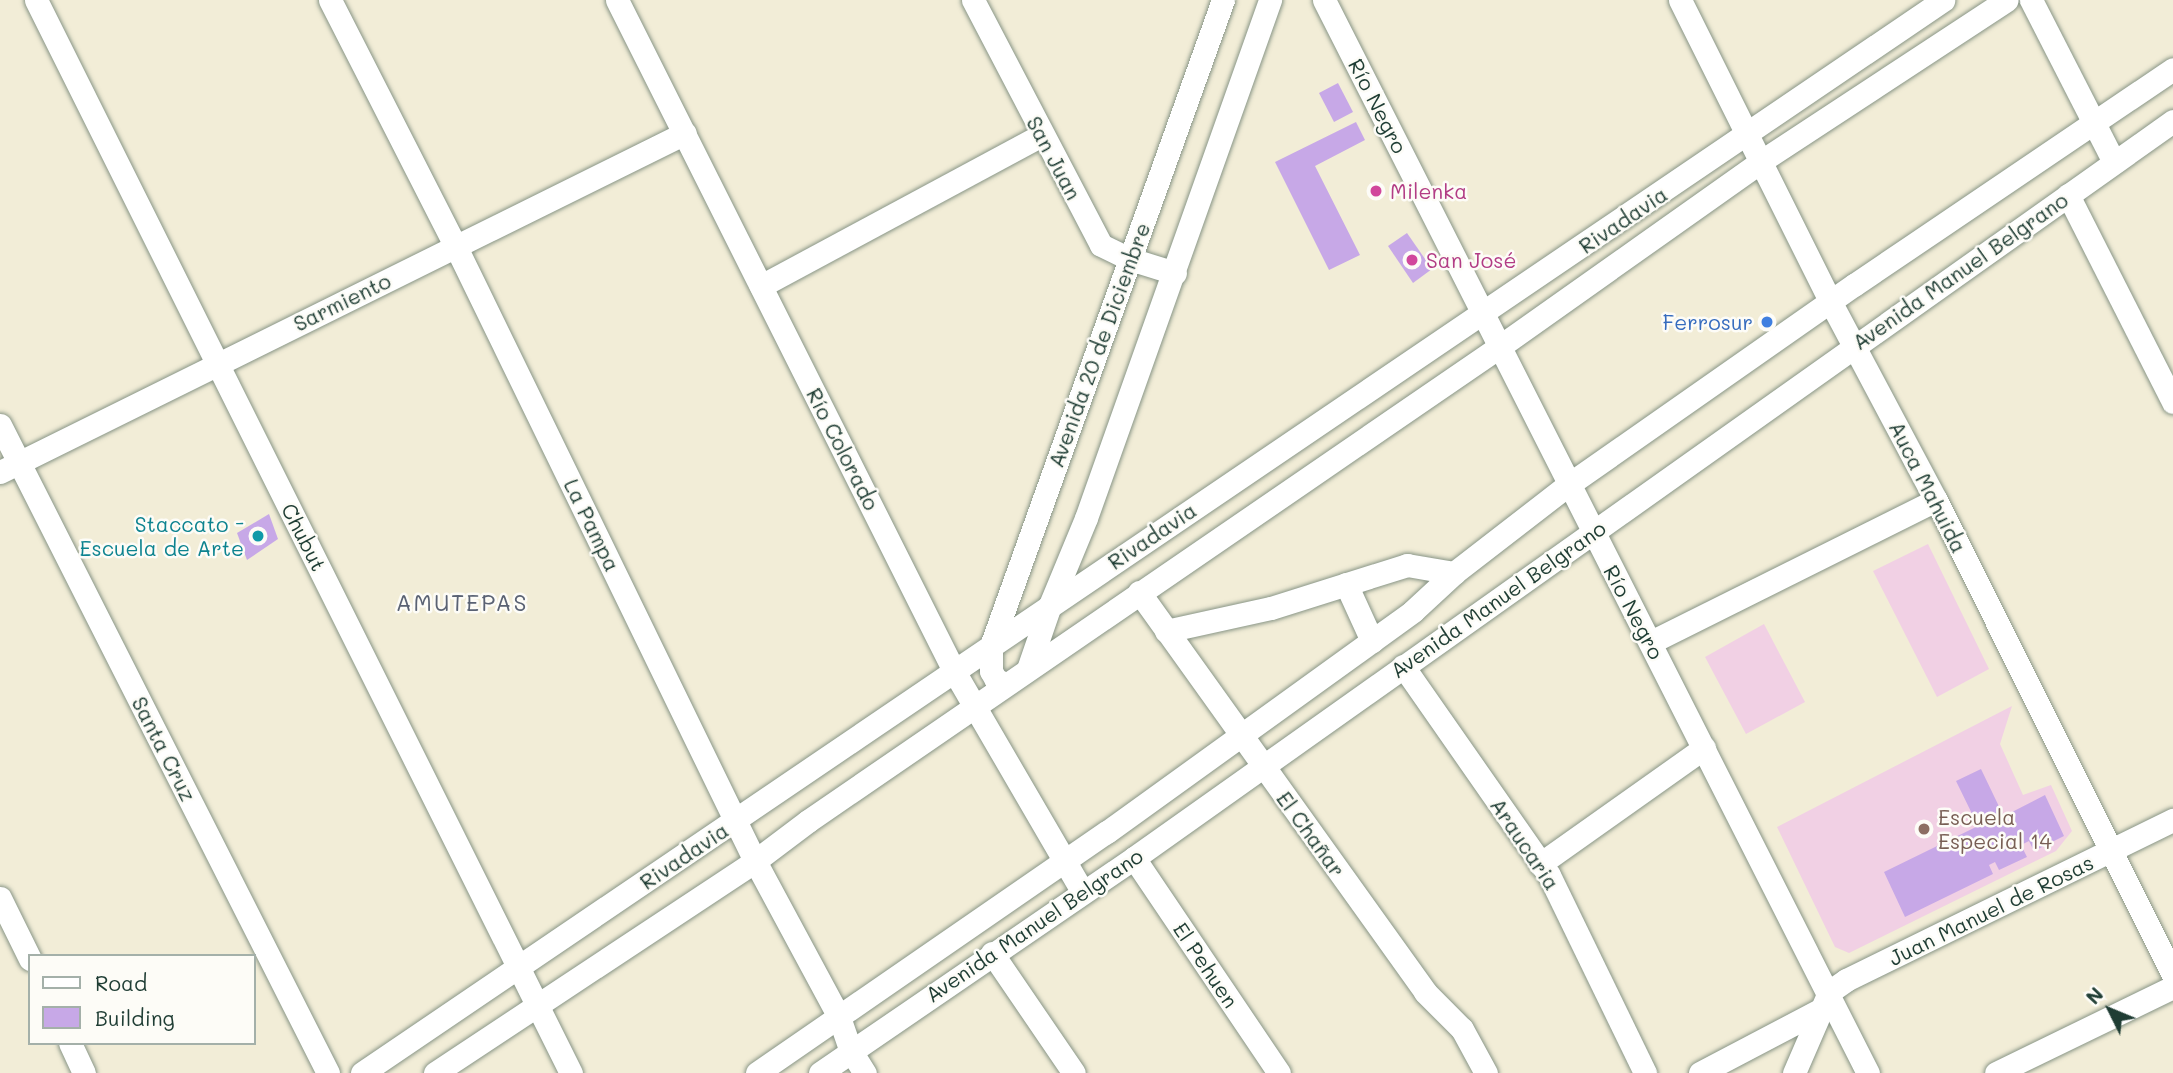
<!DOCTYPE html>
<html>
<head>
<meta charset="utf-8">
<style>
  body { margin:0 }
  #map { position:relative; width:2173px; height:1073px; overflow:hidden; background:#f2edd7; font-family:Mali,sans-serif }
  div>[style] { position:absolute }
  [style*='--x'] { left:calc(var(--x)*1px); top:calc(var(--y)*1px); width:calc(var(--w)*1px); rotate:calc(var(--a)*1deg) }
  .built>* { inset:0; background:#f1d0e4 }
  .building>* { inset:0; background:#c7a8e7 }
  .roads { filter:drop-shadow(0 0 2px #889586) drop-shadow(0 0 2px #889586) }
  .minor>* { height:23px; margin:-11.5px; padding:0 11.5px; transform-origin:11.5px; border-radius:11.5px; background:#fff }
  .dots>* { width:19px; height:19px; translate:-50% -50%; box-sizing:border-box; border:4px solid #fdfcf7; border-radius:50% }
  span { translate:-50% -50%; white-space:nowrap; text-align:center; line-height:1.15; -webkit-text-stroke:5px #fdfcf7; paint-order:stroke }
  .street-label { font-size:21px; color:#1f3d34 }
  .hotel-label { font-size:21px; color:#b23c85 }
  .left { translate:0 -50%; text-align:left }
  .shop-label { font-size:21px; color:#366cbe }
  .right { translate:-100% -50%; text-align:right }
  .culture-label { font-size:21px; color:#0d838f }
  .education-label { font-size:21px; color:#785e54 }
  .neighbourhood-label { font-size:23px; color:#5a6273; letter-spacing:2px }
  .legend { position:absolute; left:28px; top:954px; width:228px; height:91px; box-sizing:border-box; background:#fdfcf7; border:2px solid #a4b0a9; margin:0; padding:9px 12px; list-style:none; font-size:21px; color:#1f3d34 }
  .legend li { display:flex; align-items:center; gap:14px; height:35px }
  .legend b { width:35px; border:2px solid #a4b0a9 }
  .north { position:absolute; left:2075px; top:975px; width:70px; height:70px; -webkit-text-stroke:5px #fdfcf7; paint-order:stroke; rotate:313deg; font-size:19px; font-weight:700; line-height:28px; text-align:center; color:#1f3d34 }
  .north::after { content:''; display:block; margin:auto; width:24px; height:32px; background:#1f3d34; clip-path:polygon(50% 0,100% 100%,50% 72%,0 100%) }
</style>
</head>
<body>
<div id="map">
  <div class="built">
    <div style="clip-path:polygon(1928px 544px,1989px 669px,1937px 697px,1873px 571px)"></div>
    <div style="clip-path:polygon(1764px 624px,1805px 702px,1746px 734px,1705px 657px)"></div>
    <div style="clip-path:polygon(2012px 706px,2000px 744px,2023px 795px,2051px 785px,2072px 831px,2056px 851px,1849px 953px,1835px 947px,1777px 827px)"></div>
  </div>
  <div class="building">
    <div style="clip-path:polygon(1338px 83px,1353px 112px,1334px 122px,1319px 93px)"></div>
    <div style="clip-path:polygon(1356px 122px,1365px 140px,1315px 166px,1360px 255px,1329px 270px,1275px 162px)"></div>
    <div style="clip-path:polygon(1407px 233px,1432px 269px,1413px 283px,1388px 246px)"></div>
    <div style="clip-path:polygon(269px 514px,278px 539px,247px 560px,237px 533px)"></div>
    <div style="clip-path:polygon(1981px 769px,2006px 821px,2015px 817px,2012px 812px,2045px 795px,2064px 836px,2034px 851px,2029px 841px,2021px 845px,2027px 857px,1999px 870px,1995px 862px,1989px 865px,1993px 874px,1905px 917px,1884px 872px,1978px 826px,1956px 781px)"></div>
  </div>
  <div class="roads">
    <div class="minor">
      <div style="--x:36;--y:0;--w:1199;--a:63.5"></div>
      <div style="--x:330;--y:0;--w:277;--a:63"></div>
      <div style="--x:456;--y:247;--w:683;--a:64.04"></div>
      <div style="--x:755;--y:861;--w:177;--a:61.7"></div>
      <div style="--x:839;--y:1017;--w:36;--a:71"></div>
      <div style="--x:851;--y:1051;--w:26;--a:58"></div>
      <div style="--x:617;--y:0;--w:751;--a:63.33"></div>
      <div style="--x:954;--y:671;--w:255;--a:59.8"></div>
      <div style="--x:973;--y:0;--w:276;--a:62.4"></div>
      <div style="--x:1101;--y:245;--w:32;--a:26"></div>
      <div style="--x:1130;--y:259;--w:47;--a:17.3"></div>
      <div style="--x:1324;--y:0;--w:1203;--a:63.12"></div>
      <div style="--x:1680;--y:0;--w:336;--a:63.5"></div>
      <div style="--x:1830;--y:301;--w:225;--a:62"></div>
      <div style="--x:1936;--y:500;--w:531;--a:63.48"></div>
      <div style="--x:2031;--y:0;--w:182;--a:62.9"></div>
      <div style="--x:2068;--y:195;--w:232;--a:63.1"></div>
      <div style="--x:761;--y:286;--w:318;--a:-28.3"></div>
      <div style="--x:0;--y:425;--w:726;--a:63.15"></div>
      <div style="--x:0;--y:472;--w:764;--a:-26.33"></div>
      <div style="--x:1346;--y:584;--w:63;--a:65.5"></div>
      <div style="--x:1139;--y:592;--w:492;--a:54.4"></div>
      <div style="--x:1425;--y:992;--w:52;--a:45"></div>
      <div style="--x:1462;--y:1029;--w:50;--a:61.4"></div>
      <div style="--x:1166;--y:631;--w:107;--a:-12.4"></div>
      <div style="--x:1271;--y:608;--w:143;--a:-17.5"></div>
      <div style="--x:1407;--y:565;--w:48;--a:9.7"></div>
      <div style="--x:1651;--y:642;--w:318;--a:-26.5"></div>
      <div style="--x:1403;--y:666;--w:255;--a:55.1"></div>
      <div style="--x:1549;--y:875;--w:220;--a:64.1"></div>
      <div style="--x:1028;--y:669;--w:68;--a:-71"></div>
      <div style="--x:1050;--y:605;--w:94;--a:-67.5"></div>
      <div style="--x:1086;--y:518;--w:550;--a:-70.44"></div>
      <div style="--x:1006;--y:684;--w:11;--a:-158"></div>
      <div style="--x:996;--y:680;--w:10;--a:-119"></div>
      <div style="--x:991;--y:671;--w:25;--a:-90"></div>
      <div style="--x:991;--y:646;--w:686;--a:-70.25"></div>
      <div style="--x:1134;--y:858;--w:259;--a:56"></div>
      <div style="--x:1540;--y:864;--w:201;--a:-35.3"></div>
      <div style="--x:0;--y:898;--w:68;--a:63.8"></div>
      <div style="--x:992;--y:953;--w:145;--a:55.7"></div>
      <div style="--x:70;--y:1043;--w:33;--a:65"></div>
      <div style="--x:362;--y:1073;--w:1911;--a:-34.16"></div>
      <div style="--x:435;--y:1073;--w:384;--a:-33.5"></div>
      <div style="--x:755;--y:861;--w:66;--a:-37"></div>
      <div style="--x:808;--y:821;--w:838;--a:-34.45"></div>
      <div style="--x:1499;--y:347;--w:320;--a:-35.3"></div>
      <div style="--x:1760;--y:162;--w:295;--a:-33.3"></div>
      <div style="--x:757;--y:1073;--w:425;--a:-34.6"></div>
      <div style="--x:1107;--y:832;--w:377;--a:-35.8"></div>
      <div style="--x:1413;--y:611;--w:56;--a:-42.8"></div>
      <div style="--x:1454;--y:573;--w:144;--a:-37.7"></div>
      <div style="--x:1568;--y:485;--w:349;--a:-35"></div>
      <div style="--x:1854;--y:285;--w:385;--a:-34.1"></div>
      <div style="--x:820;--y:1073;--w:381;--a:-34.4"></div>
      <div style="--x:1134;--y:858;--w:1274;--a:-35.35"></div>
      <div style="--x:1700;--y:1073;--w:136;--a:-27.7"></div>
      <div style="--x:1794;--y:1073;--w:88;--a:-66.6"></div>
      <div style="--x:1829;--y:992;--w:21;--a:-35"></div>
      <div style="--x:1846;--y:980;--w:364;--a:-26.1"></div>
      <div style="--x:1996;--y:1073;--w:197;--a:-25.9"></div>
    </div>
  </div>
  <div class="dots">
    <div style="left:1376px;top:191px;background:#d1479c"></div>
    <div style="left:1412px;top:260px;background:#d1479c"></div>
    <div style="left:1767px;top:322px;background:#3f7fe0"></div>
    <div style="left:258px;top:536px;background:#0f9aa8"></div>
    <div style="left:1924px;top:829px;background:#8d6e63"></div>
  </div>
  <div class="street-label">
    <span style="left:1378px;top:106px;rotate:63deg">Río Negro</span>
    <span style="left:1054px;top:158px;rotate:62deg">San Juan</span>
    <span style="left:1623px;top:220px;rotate:-34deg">Rivadavia</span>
    <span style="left:1960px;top:271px;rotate:-35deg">Avenida Manuel Belgrano</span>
    <span style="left:342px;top:302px;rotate:-26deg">Sarmiento</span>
    <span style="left:1099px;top:345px;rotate:-70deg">Avenida 20 de Diciembre</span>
    <span style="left:843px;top:449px;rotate:63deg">Río Colorado</span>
    <span style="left:1928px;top:487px;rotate:63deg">Auca Mahuida</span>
    <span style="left:592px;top:525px;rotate:64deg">La Pampa</span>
    <span style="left:1152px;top:536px;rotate:-34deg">Rivadavia</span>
    <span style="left:304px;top:537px;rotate:63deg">Chubut</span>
    <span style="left:1498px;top:599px;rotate:-35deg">Avenida Manuel Belgrano</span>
    <span style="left:1634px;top:612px;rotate:62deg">Río Negro</span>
    <span style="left:164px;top:749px;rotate:63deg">Santa Cruz</span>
    <span style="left:1311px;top:834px;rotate:54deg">El Chañar</span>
    <span style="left:1525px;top:844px;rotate:56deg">Araucaria</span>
    <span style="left:684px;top:856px;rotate:-34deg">Rivadavia</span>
    <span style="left:1991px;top:910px;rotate:-26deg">Juan Manuel de Rosas</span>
    <span style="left:1034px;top:925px;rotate:-34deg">Avenida Manuel Belgrano</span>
    <span style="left:1206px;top:965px;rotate:56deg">El Pehuen</span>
  </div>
  <div class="hotel-label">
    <span class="left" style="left:1390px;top:191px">Milenka</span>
    <span class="left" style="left:1426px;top:260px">San José</span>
  </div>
  <div class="shop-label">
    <span class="right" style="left:1753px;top:322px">Ferrosur</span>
  </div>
  <div class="culture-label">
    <span class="right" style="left:244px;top:536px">Staccato -<br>Escuela de Arte</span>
  </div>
  <div class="education-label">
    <span class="left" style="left:1938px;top:829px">Escuela<br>Especial 14</span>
  </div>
  <div class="neighbourhood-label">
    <span style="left:462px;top:602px">AMUTEPAS</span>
  </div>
  <ul class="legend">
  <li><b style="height:9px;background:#fff"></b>Road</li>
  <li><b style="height:19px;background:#c7a8e7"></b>Building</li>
  </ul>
  <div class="north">N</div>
</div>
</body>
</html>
